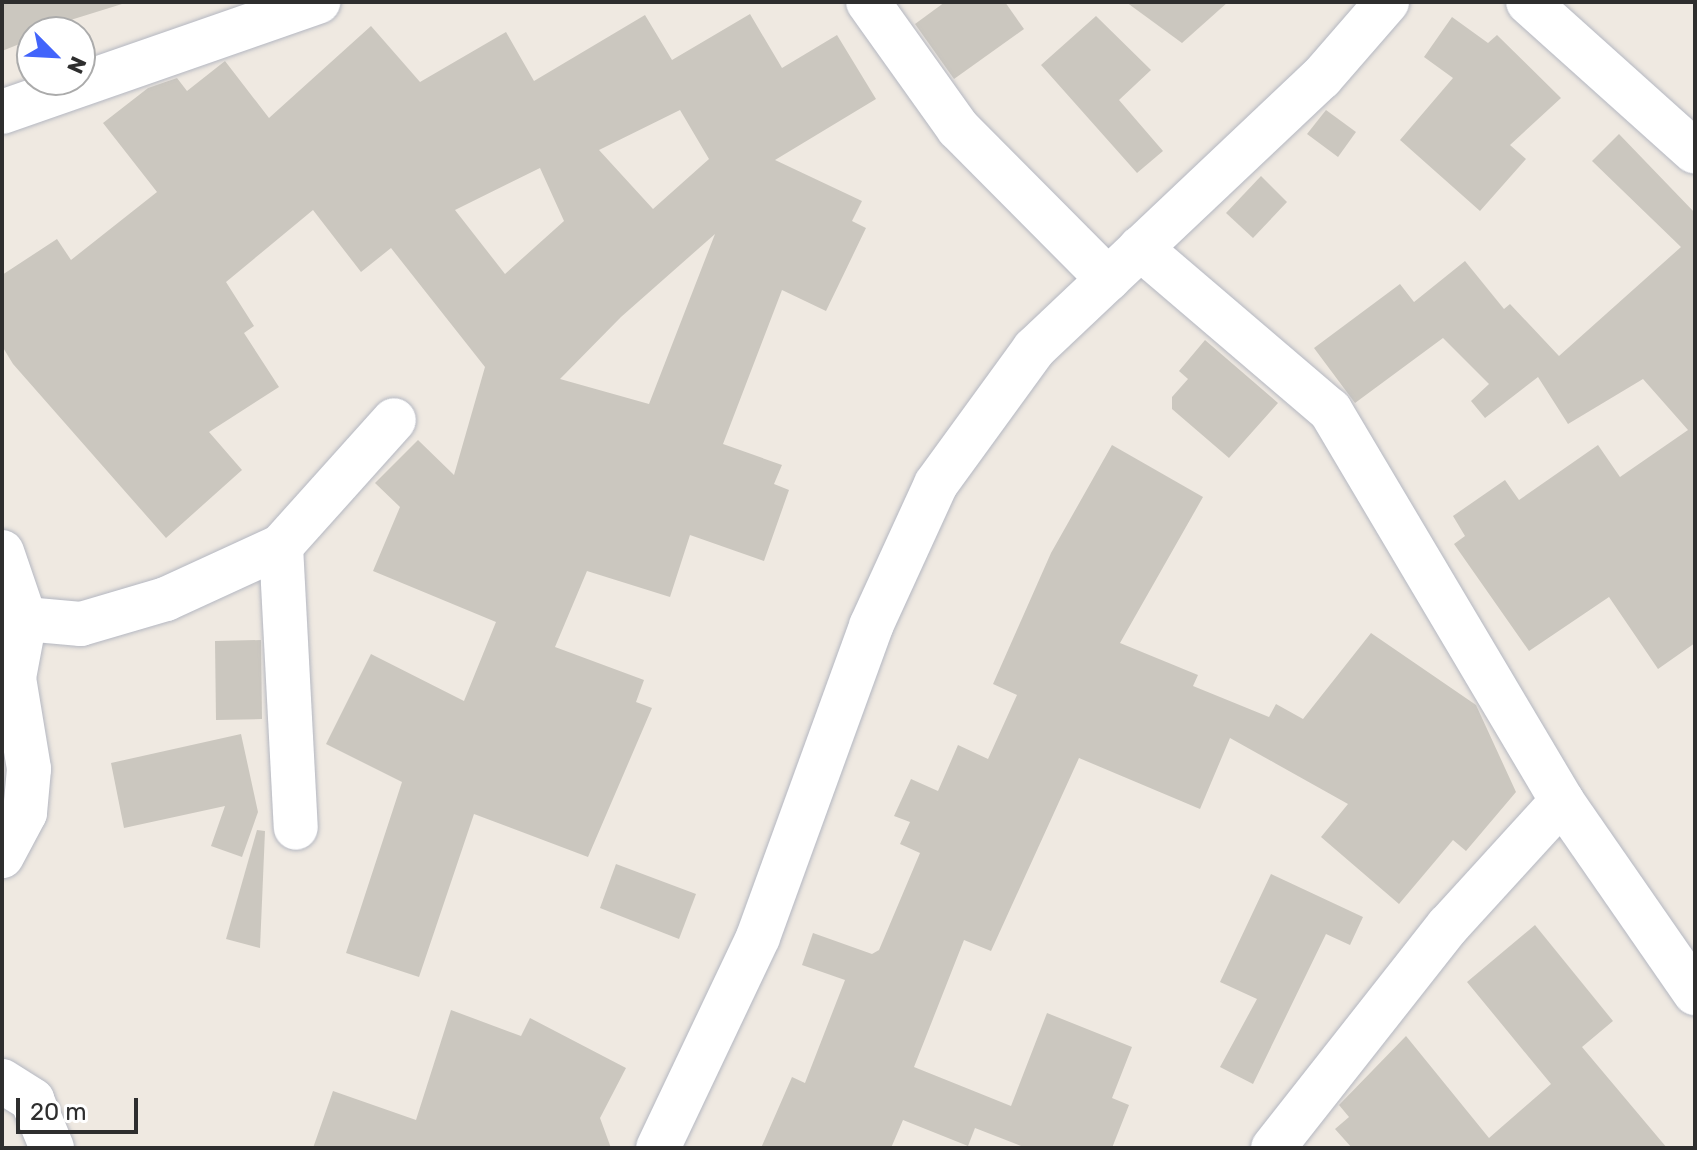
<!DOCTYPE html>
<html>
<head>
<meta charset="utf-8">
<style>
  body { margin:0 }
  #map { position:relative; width:1697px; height:1150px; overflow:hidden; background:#efe9e1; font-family:Rubik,sans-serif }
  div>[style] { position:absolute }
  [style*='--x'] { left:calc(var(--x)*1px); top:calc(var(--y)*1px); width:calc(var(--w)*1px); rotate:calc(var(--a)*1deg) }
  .building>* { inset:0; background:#cbc7bf }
  .roads { filter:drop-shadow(0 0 2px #b4b7c1) drop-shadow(0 0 2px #b4b7c1) }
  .minor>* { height:44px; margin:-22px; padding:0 22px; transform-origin:22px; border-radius:22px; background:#fff }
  span { translate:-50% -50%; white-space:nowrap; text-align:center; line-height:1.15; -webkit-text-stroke:7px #fff; paint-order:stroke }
  .frame { position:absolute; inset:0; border:4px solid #2e2e2e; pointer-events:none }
  .north { position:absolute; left:16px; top:16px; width:80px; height:80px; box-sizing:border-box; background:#fff; border:2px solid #ababab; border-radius:50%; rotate:114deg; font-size:22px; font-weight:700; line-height:32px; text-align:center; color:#2e2e2e }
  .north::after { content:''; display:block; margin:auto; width:28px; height:36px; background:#4264fb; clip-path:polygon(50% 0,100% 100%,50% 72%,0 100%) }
  .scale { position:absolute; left:16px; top:1098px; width:122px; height:36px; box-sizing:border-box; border:4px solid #2e2e2e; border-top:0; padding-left:10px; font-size:24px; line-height:28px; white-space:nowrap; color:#2e2e2e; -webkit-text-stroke:6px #fff; paint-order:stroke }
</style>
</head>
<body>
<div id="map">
  <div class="building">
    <div style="clip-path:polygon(2px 2px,121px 2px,122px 4px,32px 32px,32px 39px,2px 51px)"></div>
    <div style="clip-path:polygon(945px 2px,1005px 2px,1024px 29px,954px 79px,915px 24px)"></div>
    <div style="clip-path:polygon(1126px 2px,1228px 2px,1182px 43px)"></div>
    <div style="clip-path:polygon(evenodd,750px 14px,782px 68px,837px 35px,876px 99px,775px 160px,862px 201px,852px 221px,866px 228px,826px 311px,782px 290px,723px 444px,782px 465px,774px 484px,789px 490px,764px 561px,690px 535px,670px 597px,587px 571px,555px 647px,644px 680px,636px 702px,652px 708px,588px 857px,474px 814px,419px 977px,346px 953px,402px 782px,326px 744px,371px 654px,464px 701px,496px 622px,373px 571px,400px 507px,375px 483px,418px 440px,454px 475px,485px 367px,391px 248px,361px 272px,313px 210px,226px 282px,254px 326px,244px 333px,279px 387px,209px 432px,242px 470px,166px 538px,13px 364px,2px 346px,2px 275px,57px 239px,71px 260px,157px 192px,103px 123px,148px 88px,177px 78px,187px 91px,225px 61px,269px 118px,371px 26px,420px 82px,506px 32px,534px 81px,645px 15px,672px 60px,750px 14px,680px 110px,709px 159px,653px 209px,599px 150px,680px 110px,750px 14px,540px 168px,564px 221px,505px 274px,455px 210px,540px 168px,750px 14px,715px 234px,649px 404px,560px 379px,621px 317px,715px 234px)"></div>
    <div style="clip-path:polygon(1096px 16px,1151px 70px,1119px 100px,1163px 151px,1137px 173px,1041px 65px)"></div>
    <div style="clip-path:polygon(1452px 17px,1488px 43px,1497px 35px,1561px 98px,1510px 145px,1526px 159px,1480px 211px,1400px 140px,1453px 78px,1424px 57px)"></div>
    <div style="clip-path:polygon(1326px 110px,1356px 132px,1338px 157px,1307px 134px)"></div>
    <div style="clip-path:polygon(1619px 134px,1695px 213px,1695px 643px,1658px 669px,1609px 597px,1529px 651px,1454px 544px,1465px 536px,1453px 516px,1505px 480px,1519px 500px,1598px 445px,1620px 477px,1688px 430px,1643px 379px,1568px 424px,1538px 377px,1485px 418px,1471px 401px,1489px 384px,1443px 338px,1355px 403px,1314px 348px,1400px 284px,1414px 302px,1465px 261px,1504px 309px,1510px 304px,1559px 356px,1681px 247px,1592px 161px)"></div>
    <div style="clip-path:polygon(1261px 176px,1287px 202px,1253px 238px,1226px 213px)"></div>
    <div style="clip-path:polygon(1205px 340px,1278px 403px,1229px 458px,1172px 409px,1172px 397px,1188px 379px,1179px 371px)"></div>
    <div style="clip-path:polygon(1112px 445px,1203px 497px,1120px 643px,1198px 675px,1193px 686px,1269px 717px,1276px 704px,1303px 719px,1371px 633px,1476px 705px,1516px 792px,1466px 851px,1453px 840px,1399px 904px,1321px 837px,1348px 804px,1230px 738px,1200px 809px,1079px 758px,991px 951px,964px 940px,914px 1067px,1011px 1106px,1047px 1013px,1132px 1047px,1112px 1098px,1129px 1105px,1112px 1148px,1026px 1148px,975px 1128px,968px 1146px,903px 1120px,891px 1148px,761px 1148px,792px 1077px,805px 1083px,845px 980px,802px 965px,813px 933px,872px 954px,879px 950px,920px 853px,900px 844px,910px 822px,894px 816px,911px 779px,938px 791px,958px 745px,988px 759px,1017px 695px,993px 684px,1051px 553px)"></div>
    <div style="clip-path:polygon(261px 640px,262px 719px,216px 720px,215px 641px)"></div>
    <div style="clip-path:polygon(241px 734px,258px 812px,242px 857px,211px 846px,225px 806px,124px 828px,111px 763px)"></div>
    <div style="clip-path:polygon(257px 830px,265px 831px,260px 948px,226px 939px)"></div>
    <div style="clip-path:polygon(616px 864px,696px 894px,679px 939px,600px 908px)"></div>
    <div style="clip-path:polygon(1271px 874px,1363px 917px,1350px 945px,1326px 934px,1253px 1084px,1220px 1067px,1257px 999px,1220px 982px)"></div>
    <div style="clip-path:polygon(1535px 925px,1613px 1021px,1582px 1047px,1667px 1148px,1352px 1148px,1335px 1129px,1349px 1117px,1339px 1105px,1406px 1036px,1489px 1138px,1551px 1084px,1467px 982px)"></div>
    <div style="clip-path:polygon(451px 1010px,521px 1036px,530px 1018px,626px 1068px,600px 1118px,611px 1148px,313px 1148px,333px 1091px,416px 1120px)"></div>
  </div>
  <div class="roads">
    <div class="minor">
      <div style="--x:868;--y:2;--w:155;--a:54.5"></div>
      <div style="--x:958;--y:128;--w:213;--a:45.2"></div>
      <div style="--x:1528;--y:2;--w:224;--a:41.9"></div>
      <div style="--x:2;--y:112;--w:335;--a:-19.2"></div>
      <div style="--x:1140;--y:248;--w:250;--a:40.5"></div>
      <div style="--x:1330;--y:410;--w:455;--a:59.3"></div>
      <div style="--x:1562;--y:801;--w:234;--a:55.3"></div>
      <div style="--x:281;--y:546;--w:282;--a:87"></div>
      <div style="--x:2;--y:552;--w:71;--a:71.1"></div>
      <div style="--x:25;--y:619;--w:60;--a:100.6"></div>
      <div style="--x:14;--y:678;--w:92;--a:80.6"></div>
      <div style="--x:29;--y:769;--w:44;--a:95.2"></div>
      <div style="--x:25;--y:813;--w:49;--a:118.1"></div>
      <div style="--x:25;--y:619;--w:56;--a:5.1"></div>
      <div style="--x:81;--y:624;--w:89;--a:-16.4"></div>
      <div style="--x:166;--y:599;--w:127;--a:-24.7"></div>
      <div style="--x:281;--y:546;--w:169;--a:-48.1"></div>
      <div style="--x:2;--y:1081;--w:36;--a:32"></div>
      <div style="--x:32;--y:1100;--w:52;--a:67.4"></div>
      <div style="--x:658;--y:1148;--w:233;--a:-64.6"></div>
      <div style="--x:758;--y:937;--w:331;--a:-70"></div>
      <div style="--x:871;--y:626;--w:156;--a:-65.4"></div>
      <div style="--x:936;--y:484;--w:167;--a:-54"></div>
      <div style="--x:1034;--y:349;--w:395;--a:-43.4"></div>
      <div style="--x:1321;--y:78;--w:101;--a:-49"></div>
      <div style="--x:1273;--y:1148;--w:283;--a:-51.8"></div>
      <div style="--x:1448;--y:926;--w:169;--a:-47.6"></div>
    </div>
  </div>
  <div class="frame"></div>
  <div class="north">N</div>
  <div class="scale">20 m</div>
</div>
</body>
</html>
